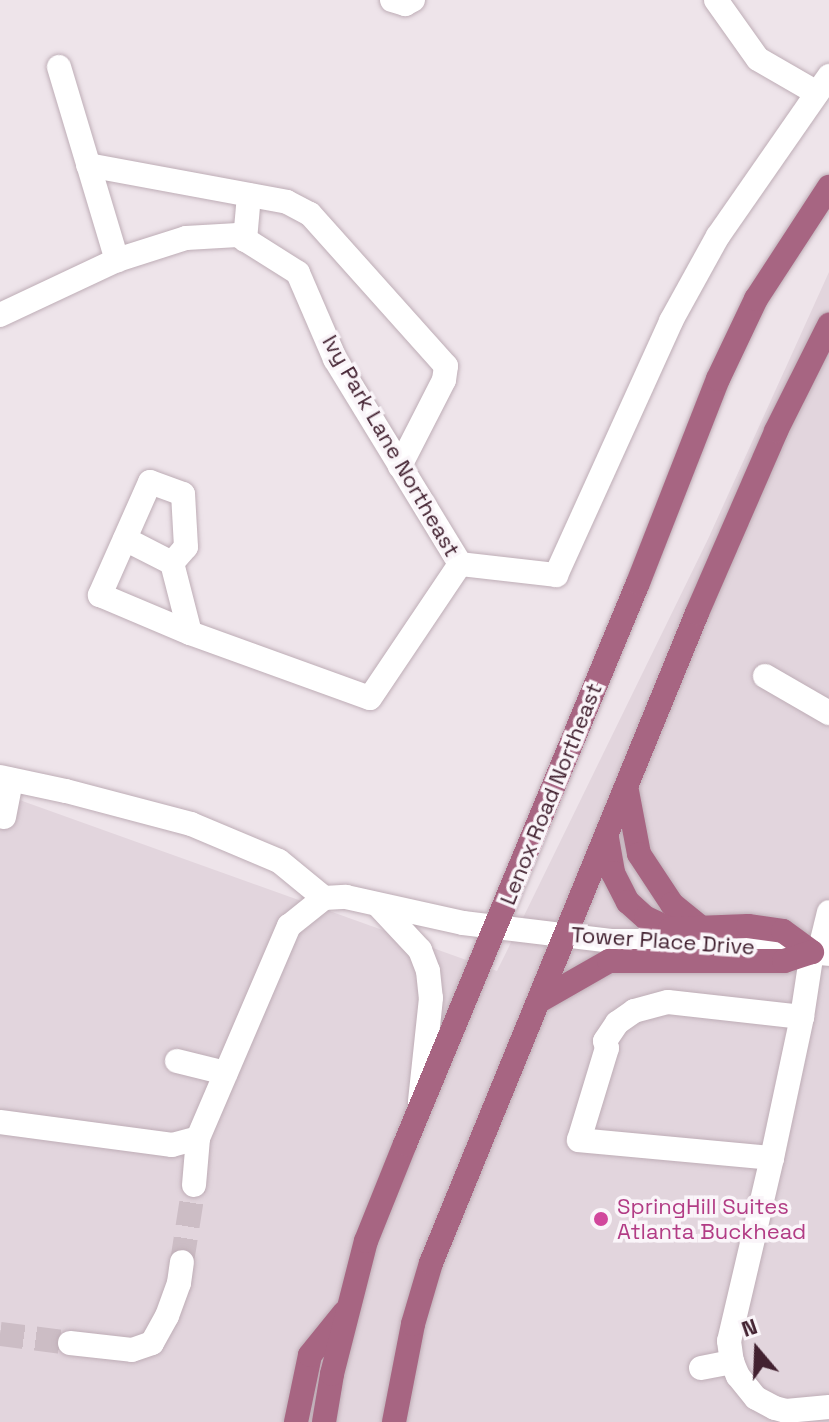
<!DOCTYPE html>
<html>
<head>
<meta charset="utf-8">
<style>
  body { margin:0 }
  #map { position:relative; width:829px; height:1422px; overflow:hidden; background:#eee4ea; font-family:"Space Grotesk",sans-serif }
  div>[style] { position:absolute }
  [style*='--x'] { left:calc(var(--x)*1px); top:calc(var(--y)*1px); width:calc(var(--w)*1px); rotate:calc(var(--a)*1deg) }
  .built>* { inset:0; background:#e2d5dd }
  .minor-tunnel>* { height:24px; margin-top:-12px; transform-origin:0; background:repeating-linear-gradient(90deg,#ccbdc5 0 24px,transparent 0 36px) }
  .roads { filter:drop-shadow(0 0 2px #beadb6) drop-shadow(0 0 2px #beadb6) }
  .minor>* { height:24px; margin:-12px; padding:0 12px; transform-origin:12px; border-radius:12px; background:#fff }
  .major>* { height:24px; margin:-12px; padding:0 12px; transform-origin:12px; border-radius:12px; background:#a76582 }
  .dots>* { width:22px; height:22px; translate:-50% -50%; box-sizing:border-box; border:4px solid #faf5f9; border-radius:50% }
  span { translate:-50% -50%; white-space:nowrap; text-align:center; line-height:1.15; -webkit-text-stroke:7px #faf5f9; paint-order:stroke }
  .street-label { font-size:22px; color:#422130 }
  .hotel-label { font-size:22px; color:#b23c85 }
  .left { translate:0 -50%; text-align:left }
  .north { position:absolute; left:717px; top:1310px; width:80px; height:80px; -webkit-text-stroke:6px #faf5f9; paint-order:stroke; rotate:341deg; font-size:22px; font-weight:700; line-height:32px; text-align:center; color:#422130 }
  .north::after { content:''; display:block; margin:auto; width:28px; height:36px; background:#422130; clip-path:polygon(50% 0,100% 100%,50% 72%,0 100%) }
</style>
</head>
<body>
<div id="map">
  <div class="built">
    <div style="clip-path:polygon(829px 272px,829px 1422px,0 1422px,0 793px,497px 971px,709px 537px)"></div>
  </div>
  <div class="minor-tunnel">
    <div style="--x:182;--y:1262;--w:78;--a:-81.1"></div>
    <div style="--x:0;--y:1334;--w:71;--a:7.3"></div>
  </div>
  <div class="roads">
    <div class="minor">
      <div style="--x:392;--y:0;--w:14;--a:17"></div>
      <div style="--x:405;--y:4;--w:9;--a:-27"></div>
      <div style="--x:716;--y:0;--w:72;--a:54.6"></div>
      <div style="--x:758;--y:59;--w:68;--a:30"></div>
      <div style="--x:59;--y:67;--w:202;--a:73.3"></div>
      <div style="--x:88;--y:165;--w:202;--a:10.5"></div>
      <div style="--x:287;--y:202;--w:26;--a:28"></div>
      <div style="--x:310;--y:214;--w:204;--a:48.2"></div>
      <div style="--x:446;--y:366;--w:14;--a:98"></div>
      <div style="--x:444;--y:380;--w:97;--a:117.1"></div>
      <div style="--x:245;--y:240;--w:45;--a:-84.9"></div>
      <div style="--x:0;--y:315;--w:129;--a:-25.2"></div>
      <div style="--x:117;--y:260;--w:72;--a:-17.7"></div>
      <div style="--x:186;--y:238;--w:52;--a:-3.3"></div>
      <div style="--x:238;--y:235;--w:71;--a:32.3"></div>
      <div style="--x:298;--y:273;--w:94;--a:66.7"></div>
      <div style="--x:335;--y:359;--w:240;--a:58.6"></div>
      <div style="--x:125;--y:539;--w:53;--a:27.1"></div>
      <div style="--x:190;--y:633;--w:72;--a:-104.4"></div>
      <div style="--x:172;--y:563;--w:21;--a:-49"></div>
      <div style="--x:186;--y:547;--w:53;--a:-93.2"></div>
      <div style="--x:183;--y:494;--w:35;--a:-160"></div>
      <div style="--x:150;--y:482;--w:124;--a:113.9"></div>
      <div style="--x:100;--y:595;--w:98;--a:22.9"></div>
      <div style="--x:190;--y:633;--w:191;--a:19.9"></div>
      <div style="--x:370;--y:698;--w:161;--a:-56.1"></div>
      <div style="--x:460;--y:564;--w:97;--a:6.5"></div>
      <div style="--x:556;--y:575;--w:279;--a:-65.6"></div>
      <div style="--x:671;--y:321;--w:97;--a:-61.1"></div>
      <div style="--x:718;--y:236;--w:195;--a:-55.2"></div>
      <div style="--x:765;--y:676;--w:74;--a:30"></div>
      <div style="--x:0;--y:777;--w:67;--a:12"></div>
      <div style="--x:66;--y:791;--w:129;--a:14.8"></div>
      <div style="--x:191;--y:824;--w:95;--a:22.8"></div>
      <div style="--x:279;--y:861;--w:58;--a:39.4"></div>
      <div style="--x:4;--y:817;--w:38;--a:-79"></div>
      <div style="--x:379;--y:906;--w:60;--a:47"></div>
      <div style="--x:420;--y:950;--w:22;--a:69"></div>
      <div style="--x:428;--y:971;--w:27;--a:84"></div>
      <div style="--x:431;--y:998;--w:104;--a:96.1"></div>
      <div style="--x:819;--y:953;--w:42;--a:-76.3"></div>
      <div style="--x:802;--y:1017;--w:144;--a:102"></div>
      <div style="--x:772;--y:1158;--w:194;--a:-174.7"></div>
      <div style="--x:579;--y:1140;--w:96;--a:-73.1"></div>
      <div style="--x:607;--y:1048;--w:7;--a:-106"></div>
      <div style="--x:605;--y:1041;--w:22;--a:-56"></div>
      <div style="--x:617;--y:1023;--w:21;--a:-35"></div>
      <div style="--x:634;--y:1011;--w:35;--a:-15"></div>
      <div style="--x:668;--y:1002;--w:135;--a:6.4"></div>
      <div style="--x:802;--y:1017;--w:66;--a:-81.3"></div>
      <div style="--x:177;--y:1061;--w:50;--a:13.8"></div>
      <div style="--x:0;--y:1122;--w:174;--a:7.6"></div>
      <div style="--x:172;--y:1145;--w:27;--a:-15"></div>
      <div style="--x:198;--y:1138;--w:231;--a:-66.8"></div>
      <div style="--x:289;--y:926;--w:45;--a:-38.7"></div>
      <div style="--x:324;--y:898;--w:22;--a:-3"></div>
      <div style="--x:346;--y:897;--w:120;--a:12.5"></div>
      <div style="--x:463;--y:923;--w:149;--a:6.9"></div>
      <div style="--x:611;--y:941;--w:81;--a:0"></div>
      <div style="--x:692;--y:941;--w:138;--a:5.4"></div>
      <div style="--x:772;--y:1158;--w:188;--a:103.2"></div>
      <div style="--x:729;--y:1341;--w:21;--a:82"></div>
      <div style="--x:732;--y:1362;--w:15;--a:67"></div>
      <div style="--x:738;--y:1376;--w:28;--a:51"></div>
      <div style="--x:756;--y:1398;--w:21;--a:28"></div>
      <div style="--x:775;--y:1408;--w:11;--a:15"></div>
      <div style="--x:786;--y:1411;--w:43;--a:-5.3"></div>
      <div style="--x:194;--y:1185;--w:47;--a:-85.1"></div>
      <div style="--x:70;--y:1343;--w:62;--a:6.4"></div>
      <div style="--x:132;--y:1350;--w:21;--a:-19"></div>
      <div style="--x:152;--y:1343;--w:31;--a:-61"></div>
      <div style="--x:167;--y:1316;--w:35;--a:-70"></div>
      <div style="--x:179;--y:1283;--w:21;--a:-82"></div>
      <div style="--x:701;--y:1368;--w:32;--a:-11"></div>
    </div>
    <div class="major">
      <div style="--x:627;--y:791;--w:64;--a:79.2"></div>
      <div style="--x:639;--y:854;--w:60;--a:56.6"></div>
      <div style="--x:672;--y:904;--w:33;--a:39"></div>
      <div style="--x:607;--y:838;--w:36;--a:80"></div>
      <div style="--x:613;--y:873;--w:33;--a:63"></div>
      <div style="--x:628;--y:902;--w:24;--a:42"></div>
      <div style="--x:646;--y:918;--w:26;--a:25"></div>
      <div style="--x:670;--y:929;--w:78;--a:-2.2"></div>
      <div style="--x:748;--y:926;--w:35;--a:8"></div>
      <div style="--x:783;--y:931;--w:36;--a:36"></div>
      <div style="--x:539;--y:1001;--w:81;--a:-29.7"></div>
      <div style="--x:609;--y:961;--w:175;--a:0"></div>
      <div style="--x:784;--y:961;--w:29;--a:-18"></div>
      <div style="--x:296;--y:1422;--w:68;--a:-78.2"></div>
      <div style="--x:310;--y:1355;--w:54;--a:-51"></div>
      <div style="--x:324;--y:1422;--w:49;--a:-80.5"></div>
      <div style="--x:332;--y:1374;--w:137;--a:-75.7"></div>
      <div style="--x:366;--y:1241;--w:105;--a:-68.1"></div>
      <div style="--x:405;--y:1144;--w:607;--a:-67.45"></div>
      <div style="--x:638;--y:583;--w:219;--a:-68.6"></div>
      <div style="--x:718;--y:379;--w:89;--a:-64.6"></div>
      <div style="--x:756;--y:299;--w:134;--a:-56.9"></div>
      <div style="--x:394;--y:1422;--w:100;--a:-79"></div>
      <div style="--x:413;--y:1324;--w:64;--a:-73.6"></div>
      <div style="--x:431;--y:1263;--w:702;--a:-67.74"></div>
      <div style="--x:697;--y:613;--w:198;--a:-66.5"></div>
      <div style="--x:776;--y:431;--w:119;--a:-63.4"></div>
    </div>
  </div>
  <div class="dots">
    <div style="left:601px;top:1219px;background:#d1479c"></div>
  </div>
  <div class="street-label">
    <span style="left:391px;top:446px;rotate:60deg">Ivy Park Lane Northeast</span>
    <span style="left:551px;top:794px;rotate:-68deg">Lenox Road Northeast</span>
    <span style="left:663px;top:941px;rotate:4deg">Tower Place Drive</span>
  </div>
  <div class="hotel-label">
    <span class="left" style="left:617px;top:1219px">SpringHill Suites<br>Atlanta Buckhead</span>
  </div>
  <div class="north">N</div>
</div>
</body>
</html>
